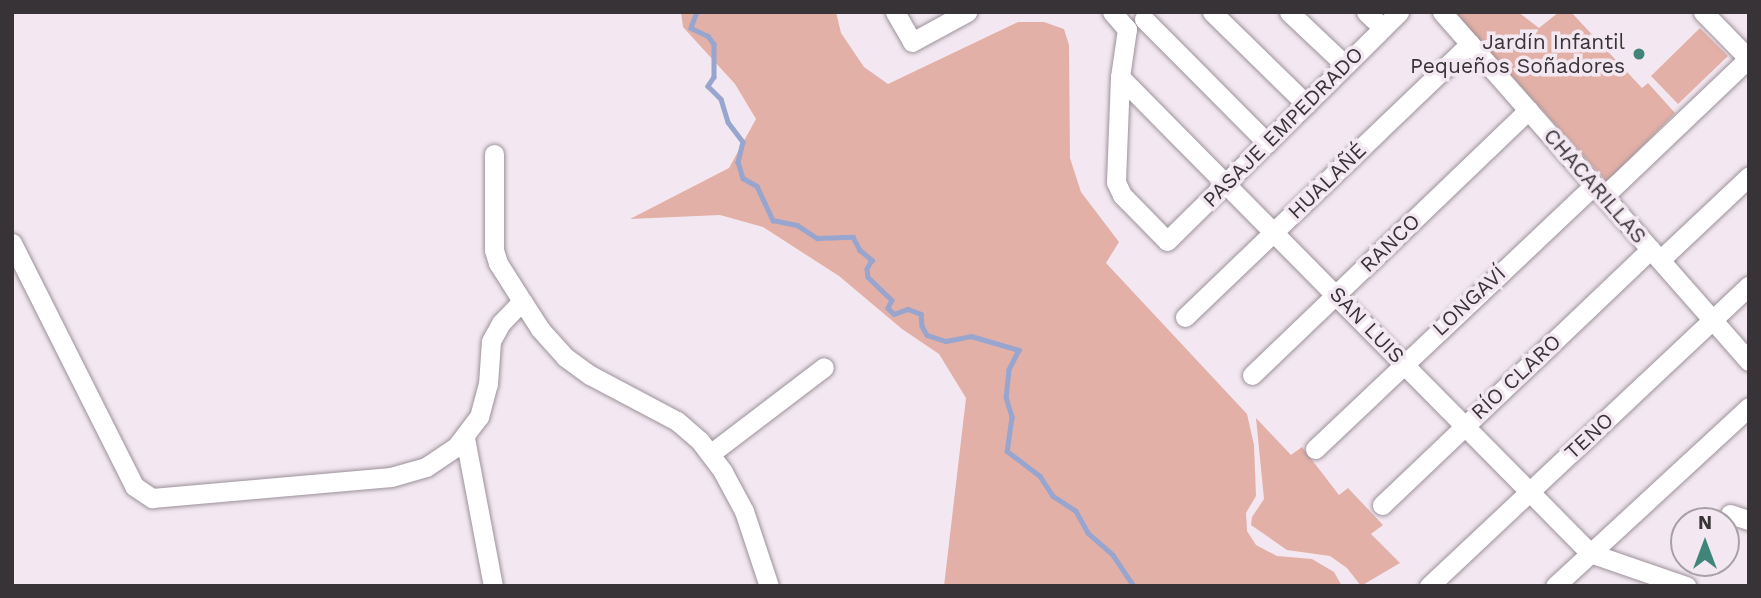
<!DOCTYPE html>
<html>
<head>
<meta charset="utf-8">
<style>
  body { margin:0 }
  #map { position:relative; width:1761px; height:598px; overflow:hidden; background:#f3e8f1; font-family:"Work Sans",sans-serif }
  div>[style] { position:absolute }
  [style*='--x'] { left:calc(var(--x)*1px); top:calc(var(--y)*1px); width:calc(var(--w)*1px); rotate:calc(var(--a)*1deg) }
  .green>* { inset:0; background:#e3b0a7 }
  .stream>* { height:4.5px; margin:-2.25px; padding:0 2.25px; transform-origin:2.25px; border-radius:2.25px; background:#98a5ce }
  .roads { filter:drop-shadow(0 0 2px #9c919a) drop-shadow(0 0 2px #9c919a) }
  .minor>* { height:19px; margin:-9.5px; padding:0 9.5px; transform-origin:9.5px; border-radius:9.5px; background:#fff }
  .dots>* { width:19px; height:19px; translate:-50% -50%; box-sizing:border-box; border:4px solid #f3e8f1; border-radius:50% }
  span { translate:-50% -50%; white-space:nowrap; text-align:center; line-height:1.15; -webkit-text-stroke:7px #f3e8f1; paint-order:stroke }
  .poi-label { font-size:21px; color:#373336 }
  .right { translate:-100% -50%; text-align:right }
  .street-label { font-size:21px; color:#373336 }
  .frame { position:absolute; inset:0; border:14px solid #373336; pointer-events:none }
  .north { position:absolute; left:1670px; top:507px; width:70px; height:70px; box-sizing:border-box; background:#f3e8f1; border:2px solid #a8a0a6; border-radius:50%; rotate:0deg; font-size:19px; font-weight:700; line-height:28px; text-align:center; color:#373336 }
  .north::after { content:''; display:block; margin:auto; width:24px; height:32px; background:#41857a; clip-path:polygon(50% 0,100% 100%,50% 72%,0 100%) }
</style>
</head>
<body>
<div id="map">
  <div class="green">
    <div style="clip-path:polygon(681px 12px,836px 12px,841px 33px,864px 67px,888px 84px,1018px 22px,1044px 22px,1064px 29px,1069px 45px,1070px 158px,1081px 192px,1119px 242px,1106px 263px,1247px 414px,1254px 445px,1256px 496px,1246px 513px,1247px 531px,1256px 545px,1277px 556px,1312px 559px,1334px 572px,1342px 586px,944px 586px,966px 398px,939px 354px,902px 329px,839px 276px,763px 227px,720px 215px,630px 219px,729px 168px,756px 119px,735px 84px,683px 27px)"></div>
    <div style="clip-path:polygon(1454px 12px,1518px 12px,1539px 28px,1559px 12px,1571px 12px,1642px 88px,1648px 83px,1675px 113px,1607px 182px)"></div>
    <div style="clip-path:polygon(1700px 28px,1728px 56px,1678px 104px,1651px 76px)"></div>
    <div style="clip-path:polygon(1256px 418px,1291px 455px,1302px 447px,1339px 495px,1348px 488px,1383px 525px,1371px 534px,1400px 563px,1361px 586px,1347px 568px,1330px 556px,1287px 550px,1251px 525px,1252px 517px,1264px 499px)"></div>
  </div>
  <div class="stream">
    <div style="--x:697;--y:12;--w:17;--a:111"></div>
    <div style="--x:691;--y:28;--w:19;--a:25"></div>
    <div style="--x:708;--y:36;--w:10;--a:53"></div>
    <div style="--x:714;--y:44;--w:33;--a:90"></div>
    <div style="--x:714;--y:77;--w:11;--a:124"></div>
    <div style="--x:708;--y:86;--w:18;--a:45"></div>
    <div style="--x:721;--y:99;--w:24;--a:73"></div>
    <div style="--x:728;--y:122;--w:25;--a:53"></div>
    <div style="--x:743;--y:142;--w:21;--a:104"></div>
    <div style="--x:738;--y:162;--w:17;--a:73"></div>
    <div style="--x:743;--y:178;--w:16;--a:30"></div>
    <div style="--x:757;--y:186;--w:38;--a:65"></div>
    <div style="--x:773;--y:220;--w:25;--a:12"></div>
    <div style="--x:797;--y:225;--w:24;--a:33"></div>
    <div style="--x:817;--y:238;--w:36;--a:-2"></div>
    <div style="--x:853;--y:237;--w:15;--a:62"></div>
    <div style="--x:860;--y:250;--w:16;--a:40"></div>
    <div style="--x:872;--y:260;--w:10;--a:119"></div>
    <div style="--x:867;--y:269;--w:8;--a:83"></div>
    <div style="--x:868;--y:277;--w:33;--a:44"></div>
    <div style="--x:892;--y:300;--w:9;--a:117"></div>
    <div style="--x:888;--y:308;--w:8;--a:45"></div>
    <div style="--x:894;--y:314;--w:15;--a:-20"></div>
    <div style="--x:908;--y:309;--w:14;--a:21"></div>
    <div style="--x:921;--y:314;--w:12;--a:85"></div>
    <div style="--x:922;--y:326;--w:10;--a:61"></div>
    <div style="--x:927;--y:335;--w:20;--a:18"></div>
    <div style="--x:946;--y:341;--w:25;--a:-11"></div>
    <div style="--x:971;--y:336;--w:50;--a:16.3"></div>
    <div style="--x:1019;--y:350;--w:22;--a:117"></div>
    <div style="--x:1009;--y:370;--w:27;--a:96"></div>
    <div style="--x:1006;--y:397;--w:21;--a:73"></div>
    <div style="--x:1012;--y:417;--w:34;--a:98"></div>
    <div style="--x:1007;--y:451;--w:41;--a:37.1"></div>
    <div style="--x:1040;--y:476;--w:24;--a:57"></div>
    <div style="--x:1053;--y:496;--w:27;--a:33"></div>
    <div style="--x:1076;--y:511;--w:25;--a:61"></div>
    <div style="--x:1088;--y:533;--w:33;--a:41"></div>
    <div style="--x:1113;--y:555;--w:37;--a:56"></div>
  </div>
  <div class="roads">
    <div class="minor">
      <div style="--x:895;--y:12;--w:34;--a:60"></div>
      <div style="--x:912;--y:42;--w:63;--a:-28.6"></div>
      <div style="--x:1112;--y:12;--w:23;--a:49"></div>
      <div style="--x:1127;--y:29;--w:49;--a:98.3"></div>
      <div style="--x:1120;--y:77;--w:669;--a:45.36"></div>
      <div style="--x:1590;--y:553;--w:102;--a:19"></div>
      <div style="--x:1212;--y:12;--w:132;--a:44.4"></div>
      <div style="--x:1289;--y:12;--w:77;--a:43.4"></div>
      <div style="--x:1366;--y:12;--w:23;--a:43"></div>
      <div style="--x:1442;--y:12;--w:465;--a:48.7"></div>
      <div style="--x:1703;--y:12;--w:66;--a:45.6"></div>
      <div style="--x:1144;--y:19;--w:175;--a:45.2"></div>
      <div style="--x:1120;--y:77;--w:105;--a:92.2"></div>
      <div style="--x:1116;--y:182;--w:14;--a:65"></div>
      <div style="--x:1122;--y:195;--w:64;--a:45.6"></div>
      <div style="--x:1167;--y:241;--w:326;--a:-44.6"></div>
      <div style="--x:494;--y:154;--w:96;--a:90"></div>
      <div style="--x:494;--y:250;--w:14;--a:73"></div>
      <div style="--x:498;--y:263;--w:45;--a:57.7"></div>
      <div style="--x:522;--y:301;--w:33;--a:57"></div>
      <div style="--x:540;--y:329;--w:38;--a:48"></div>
      <div style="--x:565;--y:357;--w:31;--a:36"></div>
      <div style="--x:590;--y:375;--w:98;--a:27.9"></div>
      <div style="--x:677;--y:421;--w:30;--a:41"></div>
      <div style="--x:700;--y:441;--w:39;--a:53"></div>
      <div style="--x:723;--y:472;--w:44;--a:61.7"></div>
      <div style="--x:744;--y:511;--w:79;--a:71.6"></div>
      <div style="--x:1604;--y:196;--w:200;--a:-43.6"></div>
      <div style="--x:12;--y:243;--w:272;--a:63.3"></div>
      <div style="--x:134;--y:486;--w:22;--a:34"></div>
      <div style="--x:152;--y:498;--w:240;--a:-5"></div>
      <div style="--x:391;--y:477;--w:36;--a:-16"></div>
      <div style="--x:426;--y:467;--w:36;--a:-34"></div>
      <div style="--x:456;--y:447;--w:38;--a:-53"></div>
      <div style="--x:479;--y:417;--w:34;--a:-75"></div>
      <div style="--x:488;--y:384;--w:43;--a:-86"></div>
      <div style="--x:491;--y:341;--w:21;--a:-61"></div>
      <div style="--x:501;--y:323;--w:30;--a:-46"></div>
      <div style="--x:1660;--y:260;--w:122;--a:-43.3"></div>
      <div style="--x:1185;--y:317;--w:395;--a:-43.8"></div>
      <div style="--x:1252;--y:375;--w:383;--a:-43.8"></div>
      <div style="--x:465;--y:438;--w:151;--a:79.3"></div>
      <div style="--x:1315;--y:449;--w:384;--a:-43.4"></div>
      <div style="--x:710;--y:454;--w:143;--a:-37.3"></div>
      <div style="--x:1382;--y:505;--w:371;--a:-43.6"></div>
      <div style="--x:1730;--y:514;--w:20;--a:18"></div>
      <div style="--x:1429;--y:586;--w:439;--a:-43.2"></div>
      <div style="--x:1555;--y:586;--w:264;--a:-42.7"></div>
    </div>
  </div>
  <div class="dots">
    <div style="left:1639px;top:54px;background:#41857a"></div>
  </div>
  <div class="poi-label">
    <span class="right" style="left:1625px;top:54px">Jardín Infantil<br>Pequeños Soñadores</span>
  </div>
  <div class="street-label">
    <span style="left:1283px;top:127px;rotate:-45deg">PASAJE EMPEDRADO</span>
    <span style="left:1327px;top:181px;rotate:-44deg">HUALAÑÉ</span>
    <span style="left:1595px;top:186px;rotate:49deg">CHACARILLAS</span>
    <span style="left:1390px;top:243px;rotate:-44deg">RANCO</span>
    <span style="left:1469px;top:301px;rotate:-43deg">LONGAVÍ</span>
    <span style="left:1367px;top:325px;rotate:46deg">SAN LUIS</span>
    <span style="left:1516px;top:377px;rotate:-43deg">RÍO CLARO</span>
    <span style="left:1589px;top:436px;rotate:-43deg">TENO</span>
  </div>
  <div class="frame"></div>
  <div class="north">N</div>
</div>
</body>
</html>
